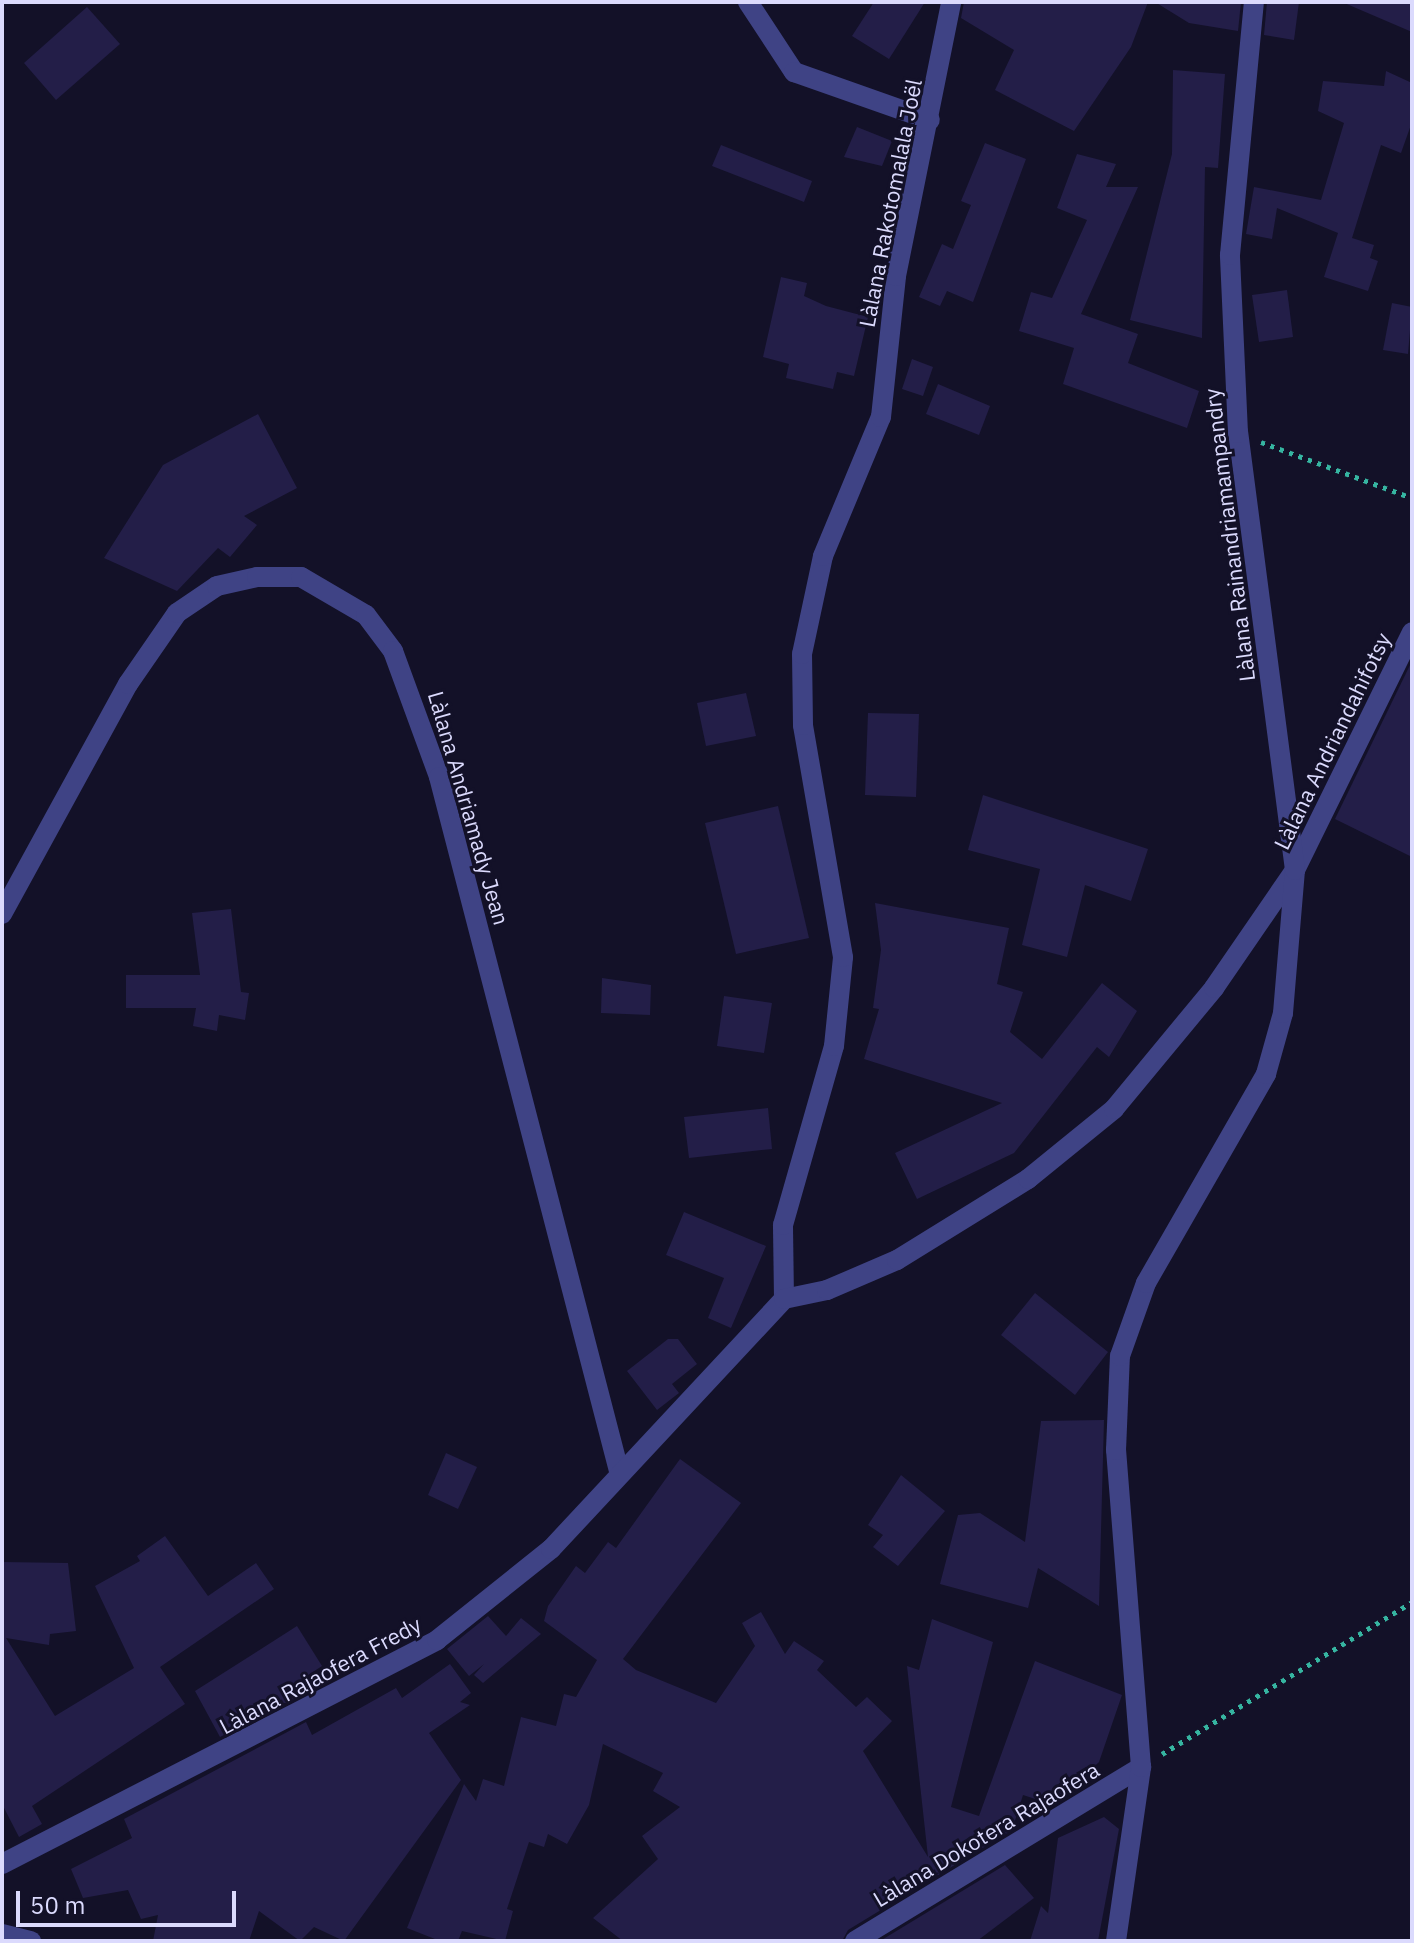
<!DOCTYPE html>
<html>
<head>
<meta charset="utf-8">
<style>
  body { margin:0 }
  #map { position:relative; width:1414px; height:1943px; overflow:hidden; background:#131128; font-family:"IBM Plex Sans",sans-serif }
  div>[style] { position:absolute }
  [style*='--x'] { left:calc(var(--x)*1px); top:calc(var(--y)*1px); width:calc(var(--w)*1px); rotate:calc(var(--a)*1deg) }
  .building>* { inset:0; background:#231e48 }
  .path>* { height:5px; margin-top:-2.5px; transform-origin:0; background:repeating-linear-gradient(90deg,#36b5a1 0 4px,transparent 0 10px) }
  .minor>* { height:20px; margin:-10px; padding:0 10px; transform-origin:10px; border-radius:10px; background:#3f4385 }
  span { translate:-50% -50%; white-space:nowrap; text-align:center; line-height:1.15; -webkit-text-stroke:6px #131128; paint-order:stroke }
  .street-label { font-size:22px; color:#dbdafd }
  .frame { position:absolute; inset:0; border:4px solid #dbdafd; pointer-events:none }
  .scale { position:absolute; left:16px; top:1891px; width:220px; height:36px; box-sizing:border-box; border:4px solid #dbdafd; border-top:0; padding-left:10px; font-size:24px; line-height:28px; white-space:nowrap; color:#dbdafd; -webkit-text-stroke:6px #131128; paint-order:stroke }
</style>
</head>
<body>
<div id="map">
  <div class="building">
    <div style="clip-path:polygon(874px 2px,925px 2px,889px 59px,852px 36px)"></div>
    <div style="clip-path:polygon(964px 2px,1148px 2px,1131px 47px,1074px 131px,995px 90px,1014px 50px,961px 18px)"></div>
    <div style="clip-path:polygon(1155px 2px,1241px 2px,1238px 31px,1189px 23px)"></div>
    <div style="clip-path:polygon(1267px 2px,1299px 2px,1294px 40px,1264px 35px)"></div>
    <div style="clip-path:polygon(1342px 2px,1412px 2px,1412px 32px)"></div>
    <div style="clip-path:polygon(87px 7px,120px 44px,56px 100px,24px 63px)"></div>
    <div style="clip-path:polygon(1173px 70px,1225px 74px,1218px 168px,1205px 167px,1202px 338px,1130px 320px,1172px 154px)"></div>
    <div style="clip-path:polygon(1386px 71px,1412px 83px,1412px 122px,1401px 153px,1381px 145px,1352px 238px,1374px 245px,1370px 258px,1378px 261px,1368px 291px,1324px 277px,1338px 233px,1277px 208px,1272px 239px,1246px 234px,1254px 187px,1321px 200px,1344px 123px,1318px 111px,1323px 81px,1384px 86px)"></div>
    <div style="clip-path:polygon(857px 127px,892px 141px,882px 166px,844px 157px)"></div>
    <div style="clip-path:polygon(985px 143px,1026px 159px,973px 302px,947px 291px,940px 306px,919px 297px,942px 244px,953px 249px,971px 205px,961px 201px)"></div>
    <div style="clip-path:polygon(721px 145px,812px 181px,804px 202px,712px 166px)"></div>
    <div style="clip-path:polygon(1077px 154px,1116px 164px,1106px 187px,1138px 187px,1081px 314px,1138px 334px,1128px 363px,1199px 391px,1187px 428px,1063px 384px,1074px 348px,1019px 331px,1031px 292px,1052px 298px,1087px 220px,1057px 208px)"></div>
    <div style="clip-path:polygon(781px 277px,807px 283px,804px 296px,826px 306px,868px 317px,854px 376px,837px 372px,833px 389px,786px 378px,789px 364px,763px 357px)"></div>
    <div style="clip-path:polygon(1287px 290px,1293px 337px,1259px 342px,1252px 295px)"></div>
    <div style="clip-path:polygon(1392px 303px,1412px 307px,1408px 354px,1383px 350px)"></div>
    <div style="clip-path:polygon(912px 359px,933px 367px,923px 396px,902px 389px)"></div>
    <div style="clip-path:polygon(938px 384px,990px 406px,979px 435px,926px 414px)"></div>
    <div style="clip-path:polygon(258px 414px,297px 488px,244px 516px,257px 525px,230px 557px,218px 548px,177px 591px,104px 558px,163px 465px)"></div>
    <div style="clip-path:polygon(1412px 661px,1412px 857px,1335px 819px)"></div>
    <div style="clip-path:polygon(746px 693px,756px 736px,706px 746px,697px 703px)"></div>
    <div style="clip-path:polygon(868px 713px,919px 714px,916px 797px,865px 795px)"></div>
    <div style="clip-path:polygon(983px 795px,1148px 849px,1131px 901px,1085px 885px,1067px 957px,1022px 945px,1040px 869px,968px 850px)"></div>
    <div style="clip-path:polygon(778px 806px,809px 938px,736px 954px,705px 823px)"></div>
    <div style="clip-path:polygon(875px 903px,1009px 928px,997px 984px,1023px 992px,1010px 1032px,1042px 1059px,1102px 983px,1137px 1011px,1109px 1057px,1097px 1047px,1014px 1153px,917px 1199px,895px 1153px,1002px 1103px,864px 1059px,879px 1009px,873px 1008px,881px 950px)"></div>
    <div style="clip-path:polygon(231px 909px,241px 992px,249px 993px,245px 1020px,219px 1015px,217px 1031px,193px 1026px,196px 1008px,126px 1008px,126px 975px,200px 975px,192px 913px)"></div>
    <div style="clip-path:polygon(602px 978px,651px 985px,650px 1015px,601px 1013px)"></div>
    <div style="clip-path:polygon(724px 996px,772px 1003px,764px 1053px,717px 1046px)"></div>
    <div style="clip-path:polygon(768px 1108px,772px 1149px,689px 1158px,684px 1117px)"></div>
    <div style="clip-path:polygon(684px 1212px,766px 1246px,731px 1328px,708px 1318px,724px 1278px,666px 1255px)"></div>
    <div style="clip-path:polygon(1035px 1293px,1108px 1352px,1075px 1395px,1001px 1335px)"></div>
    <div style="clip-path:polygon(668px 1339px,678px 1339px,697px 1364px,672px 1384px,679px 1393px,657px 1410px,627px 1371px)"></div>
    <div style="clip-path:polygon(1104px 1420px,1099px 1606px,1038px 1568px,1028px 1608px,940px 1584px,958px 1515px,980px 1513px,1025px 1542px,1041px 1421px)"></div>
    <div style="clip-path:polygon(446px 1453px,477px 1467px,458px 1509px,428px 1495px)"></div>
    <div style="clip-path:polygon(680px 1459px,741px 1503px,623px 1659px,636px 1670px,716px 1703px,755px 1646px,742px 1623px,761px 1612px,785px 1654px,794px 1641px,824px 1661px,817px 1670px,856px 1707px,867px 1697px,892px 1721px,863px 1751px,928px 1857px,907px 1666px,919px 1670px,932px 1619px,993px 1642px,951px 1807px,979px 1816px,1035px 1661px,1122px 1695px,1099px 1762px,1054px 1805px,1023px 1795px,1012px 1830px,848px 1930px,842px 1941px,623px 1941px,593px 1918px,658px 1859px,642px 1836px,680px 1807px,653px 1791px,663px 1773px,603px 1744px,589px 1805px,567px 1844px,548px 1834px,544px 1847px,529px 1842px,507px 1909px,513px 1911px,505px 1941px,462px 1931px,458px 1941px,440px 1941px,407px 1928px,464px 1784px,476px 1801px,483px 1779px,504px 1786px,521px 1717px,556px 1726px,564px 1694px,576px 1697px,597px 1660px,544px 1621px,548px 1606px,576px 1566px,585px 1573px,608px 1542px,616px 1548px)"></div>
    <div style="clip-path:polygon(901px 1475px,945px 1511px,898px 1566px,873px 1547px,883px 1535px,868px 1525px)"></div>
    <div style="clip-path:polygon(165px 1536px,208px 1596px,256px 1563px,274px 1589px,160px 1667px,185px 1704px,32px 1806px,42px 1824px,19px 1837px,2px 1804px,2px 1562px,68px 1563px,76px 1631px,50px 1634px,49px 1645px,6px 1638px,55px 1716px,134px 1668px,95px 1586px,140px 1561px,137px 1556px)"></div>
    <div style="clip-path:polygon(488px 1616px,506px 1636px,521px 1618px,541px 1634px,483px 1683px,474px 1675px,484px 1664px,469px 1676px,447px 1649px)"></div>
    <div style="clip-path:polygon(297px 1626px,322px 1666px,296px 1683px,294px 1699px,220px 1737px,195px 1691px)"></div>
    <div style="clip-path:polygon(450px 1664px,471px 1693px,460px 1702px,470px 1705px,429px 1733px,461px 1780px,344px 1941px,314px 1927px,300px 1941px,259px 1911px,249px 1941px,153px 1941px,158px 1915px,141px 1919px,128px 1890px,83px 1898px,71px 1869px,132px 1838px,124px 1819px,306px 1722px,312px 1735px,396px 1688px,402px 1698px)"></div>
    <div style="clip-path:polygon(1104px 1817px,1119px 1829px,1098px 1941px,1030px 1941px,1041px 1906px,1048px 1913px,1058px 1838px)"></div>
    <div style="clip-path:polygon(1005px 1865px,1034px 1898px,977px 1941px,880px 1941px)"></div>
  </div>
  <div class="path">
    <div style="--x:1261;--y:442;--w:161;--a:20.3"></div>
    <div style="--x:1162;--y:1754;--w:293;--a:-31.3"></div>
  </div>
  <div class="minor">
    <div style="--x:748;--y:2;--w:84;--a:56.7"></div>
    <div style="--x:794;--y:72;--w:144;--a:19.4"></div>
    <div style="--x:2;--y:914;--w:262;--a:-61.3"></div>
    <div style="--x:128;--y:684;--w:86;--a:-55.4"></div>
    <div style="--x:177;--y:613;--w:48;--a:-34"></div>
    <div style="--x:217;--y:586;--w:41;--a:-12.7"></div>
    <div style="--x:257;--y:577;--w:44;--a:0"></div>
    <div style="--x:301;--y:577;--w:75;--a:30.3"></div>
    <div style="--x:366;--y:615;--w:45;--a:53.1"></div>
    <div style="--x:393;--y:651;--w:134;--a:69.9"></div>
    <div style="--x:439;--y:777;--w:717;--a:75.46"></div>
    <div style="--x:784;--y:1299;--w:74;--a:-90.8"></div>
    <div style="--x:783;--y:1225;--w:186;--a:-74.1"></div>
    <div style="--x:834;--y:1046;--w:89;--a:-84.2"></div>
    <div style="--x:843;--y:957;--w:235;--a:-99.8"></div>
    <div style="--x:803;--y:725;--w:71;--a:-90.8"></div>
    <div style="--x:802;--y:654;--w:100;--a:-77.9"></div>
    <div style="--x:823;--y:556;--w:151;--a:-67.4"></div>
    <div style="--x:881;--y:417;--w:142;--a:-83.9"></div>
    <div style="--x:896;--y:276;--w:279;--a:-78.6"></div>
    <div style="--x:2;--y:1864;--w:489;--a:-27.2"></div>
    <div style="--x:437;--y:1640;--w:146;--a:-38.6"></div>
    <div style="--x:551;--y:1549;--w:342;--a:-47"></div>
    <div style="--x:784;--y:1299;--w:44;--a:-11.8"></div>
    <div style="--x:827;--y:1290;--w:76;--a:-23.2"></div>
    <div style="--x:897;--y:1260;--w:154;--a:-31.7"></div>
    <div style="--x:1028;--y:1179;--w:111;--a:-39.1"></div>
    <div style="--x:1114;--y:1109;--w:157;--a:-50.4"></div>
    <div style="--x:1214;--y:988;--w:143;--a:-55.5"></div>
    <div style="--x:1295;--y:870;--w:265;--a:-63.8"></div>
    <div style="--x:2;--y:1934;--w:30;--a:14"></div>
    <div style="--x:855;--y:1941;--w:335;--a:-31.3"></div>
    <div style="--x:1116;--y:1941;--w:176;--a:-81.8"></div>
    <div style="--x:1141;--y:1767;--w:318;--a:-94.5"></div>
    <div style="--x:1116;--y:1450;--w:94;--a:-87.6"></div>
    <div style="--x:1120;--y:1356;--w:77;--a:-70.4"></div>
    <div style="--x:1146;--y:1283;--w:241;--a:-60.1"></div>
    <div style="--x:1266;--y:1074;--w:63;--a:-74.4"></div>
    <div style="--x:1283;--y:1013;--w:144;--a:-85.2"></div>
    <div style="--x:1295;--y:870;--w:441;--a:-97.4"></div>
    <div style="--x:1238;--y:433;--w:178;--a:-92.6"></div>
    <div style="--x:1230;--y:255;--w:254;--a:-84.6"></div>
  </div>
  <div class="street-label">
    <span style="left:890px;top:203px;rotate:-79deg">Làlana Rakotomalala Joël</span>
    <span style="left:1229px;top:535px;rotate:-97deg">Làlana Rainandriamampandry</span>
    <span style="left:1332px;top:741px;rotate:-64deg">Làlana Andriandahifotsy</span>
    <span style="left:469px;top:808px;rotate:74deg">Làlana Andriamady Jean</span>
    <span style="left:320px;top:1675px;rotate:-28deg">Làlana Rajaofera Fredy</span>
    <span style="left:986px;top:1834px;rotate:-31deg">Làlana Dokotera Rajaofera</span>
  </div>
  <div class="frame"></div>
  <div class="scale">50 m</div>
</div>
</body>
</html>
